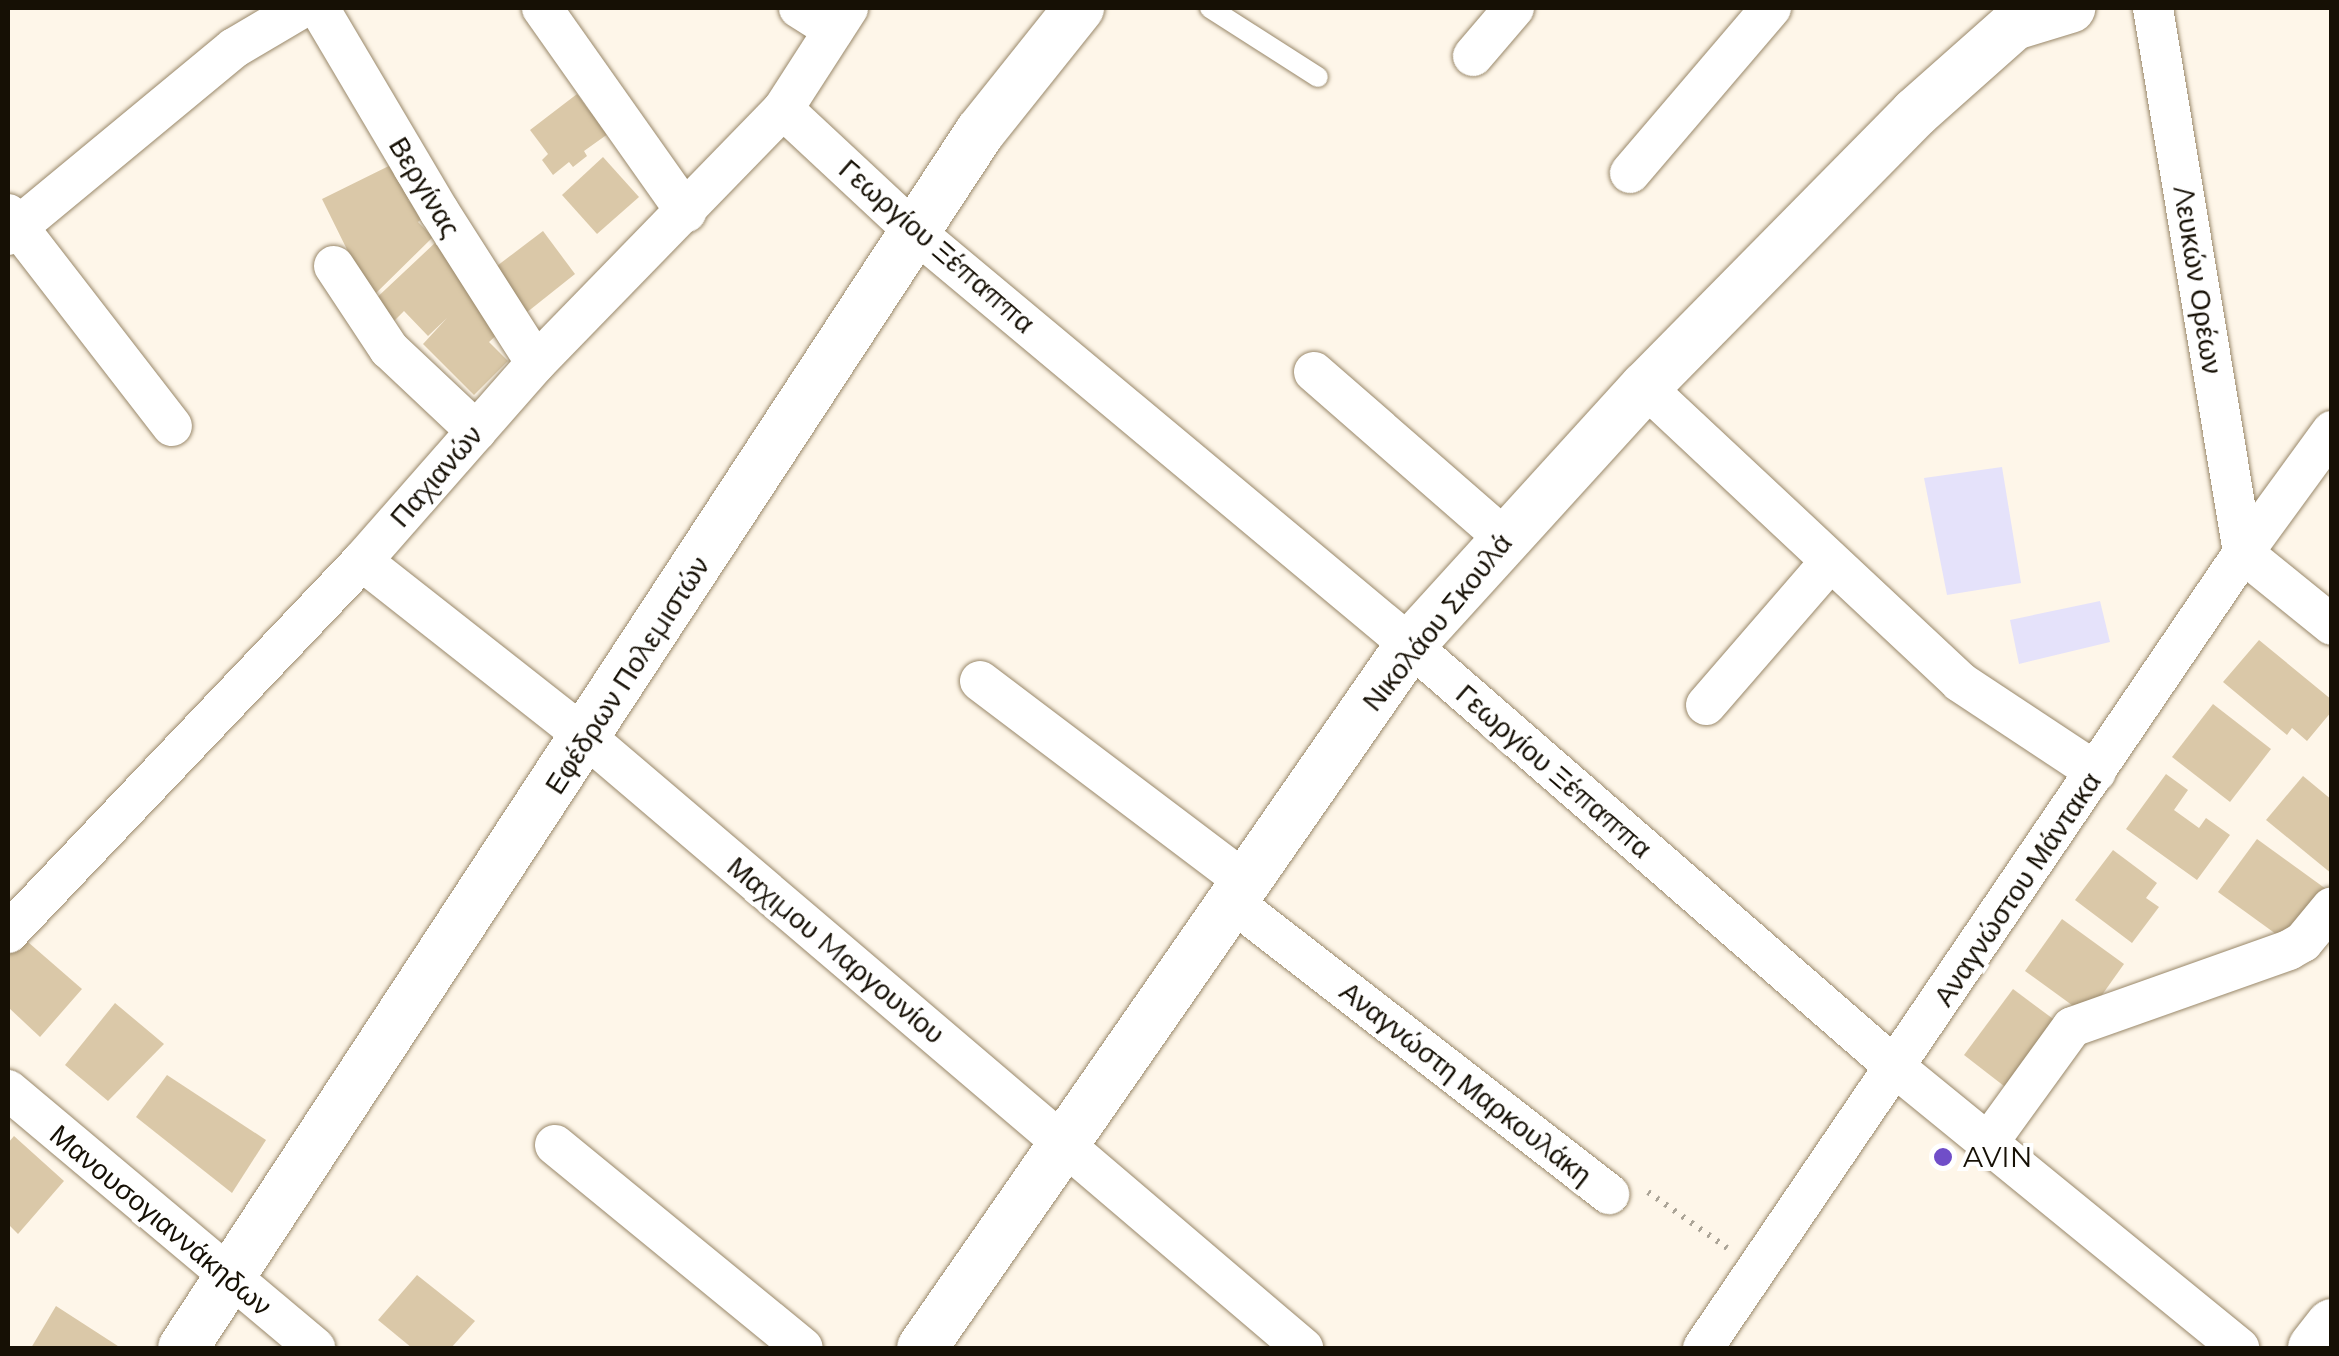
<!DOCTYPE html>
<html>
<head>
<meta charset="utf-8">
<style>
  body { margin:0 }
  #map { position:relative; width:2339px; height:1356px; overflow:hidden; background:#fef6e9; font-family:Montserrat,sans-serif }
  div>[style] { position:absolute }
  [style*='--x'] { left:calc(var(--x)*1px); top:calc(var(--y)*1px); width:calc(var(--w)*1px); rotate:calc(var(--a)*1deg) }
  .green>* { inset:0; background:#e5e2fa }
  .building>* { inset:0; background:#dac8a8 }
  .path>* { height:6px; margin-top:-3px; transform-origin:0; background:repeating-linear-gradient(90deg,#aba497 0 2.5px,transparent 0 10.5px) }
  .roads { filter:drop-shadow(0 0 2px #99886a) drop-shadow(0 0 2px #99886a) }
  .service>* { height:20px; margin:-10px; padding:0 10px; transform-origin:10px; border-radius:10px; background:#fff }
  .minor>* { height:40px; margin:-20px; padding:0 20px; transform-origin:20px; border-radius:20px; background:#fff }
  .tertiary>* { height:50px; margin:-25px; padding:0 25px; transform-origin:25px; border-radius:25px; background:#fff }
  .secondary>* { height:55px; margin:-27.5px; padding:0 27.5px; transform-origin:27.5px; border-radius:27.5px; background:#fff }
  .dots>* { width:28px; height:28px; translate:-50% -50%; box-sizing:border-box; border:5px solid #fff; border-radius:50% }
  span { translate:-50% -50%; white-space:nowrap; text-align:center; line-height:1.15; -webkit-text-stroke:8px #fff; paint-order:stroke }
  .street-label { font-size:28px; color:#161005 }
  .poi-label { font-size:28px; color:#161005 }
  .left { translate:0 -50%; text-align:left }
  .frame { position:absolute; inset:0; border:10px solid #161005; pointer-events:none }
</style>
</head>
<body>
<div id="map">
  <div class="green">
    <div style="clip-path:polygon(2002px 467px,2021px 583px,1947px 595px,1924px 478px)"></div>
    <div style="clip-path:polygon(2100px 601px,2110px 642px,2019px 664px,2010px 620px)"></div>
  </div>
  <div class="building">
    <div style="clip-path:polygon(577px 94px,590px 112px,596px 108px,612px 131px,584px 151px,587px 156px,573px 167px,569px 162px,553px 175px,542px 160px,548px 154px,530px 130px)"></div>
    <div style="clip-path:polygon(603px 157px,639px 197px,597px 234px,562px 195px)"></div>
    <div style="clip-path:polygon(403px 159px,420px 194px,408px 200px,423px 217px,418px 222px,433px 237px,371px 298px,322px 199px)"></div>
    <div style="clip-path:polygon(543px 231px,575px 274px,526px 313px,493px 269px)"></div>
    <div style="clip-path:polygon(437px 241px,501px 331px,489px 342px,508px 361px,474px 395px,423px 344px,447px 318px,428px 336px,404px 311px,390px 325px,370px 304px)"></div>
    <div style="clip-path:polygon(2259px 640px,2332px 700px,2332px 711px,2307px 741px,2292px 728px,2287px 735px,2223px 682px)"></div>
    <div style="clip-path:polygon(2213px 704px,2271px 749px,2230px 802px,2172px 757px)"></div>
    <div style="clip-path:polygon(2166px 774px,2188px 790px,2174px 810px,2199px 828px,2206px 818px,2230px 835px,2197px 880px,2126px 829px)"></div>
    <div style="clip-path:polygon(2303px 776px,2332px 800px,2332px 874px,2266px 820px)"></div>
    <div style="clip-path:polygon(2257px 839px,2326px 889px,2287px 942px,2218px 892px)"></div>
    <div style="clip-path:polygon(2113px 850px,2157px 883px,2146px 898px,2159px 907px,2132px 943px,2075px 900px)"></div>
    <div style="clip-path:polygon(2062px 919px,2124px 964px,2087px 1016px,2025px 971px)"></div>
    <div style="clip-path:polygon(21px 936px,82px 989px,40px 1037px,8px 1007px,8px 950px)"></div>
    <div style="clip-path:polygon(2013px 989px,2064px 1027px,2013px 1093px,1964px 1055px)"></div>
    <div style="clip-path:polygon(115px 1003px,164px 1044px,108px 1101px,65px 1065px)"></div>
    <div style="clip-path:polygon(167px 1075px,266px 1140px,232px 1193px,136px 1117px)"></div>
    <div style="clip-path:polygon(14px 1136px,64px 1181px,18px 1234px,8px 1224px,8px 1143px)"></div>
    <div style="clip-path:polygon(417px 1275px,475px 1321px,451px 1348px,412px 1348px,378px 1320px)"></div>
    <div style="clip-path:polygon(56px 1306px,121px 1348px,31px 1348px)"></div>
  </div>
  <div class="path">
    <div style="--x:1648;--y:1192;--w:97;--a:35.3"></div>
  </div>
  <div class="roads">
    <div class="service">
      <div style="--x:1210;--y:8;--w:128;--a:32.6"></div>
    </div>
    <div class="minor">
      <div style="--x:319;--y:8;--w:236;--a:59.4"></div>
      <div style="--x:439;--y:211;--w:180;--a:57.5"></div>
      <div style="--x:542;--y:8;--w:250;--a:54.8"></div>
      <div style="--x:799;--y:8;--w:41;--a:32.2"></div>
      <div style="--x:2153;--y:8;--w:552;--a:80.62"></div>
      <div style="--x:1473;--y:56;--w:63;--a:-49.5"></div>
      <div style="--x:783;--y:109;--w:179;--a:43"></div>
      <div style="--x:914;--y:231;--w:646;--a:39.85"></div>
      <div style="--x:1410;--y:645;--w:644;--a:41.04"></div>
      <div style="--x:1896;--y:1068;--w:443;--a:39.2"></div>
      <div style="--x:1630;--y:173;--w:217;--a:-49.5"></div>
      <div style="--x:8;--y:214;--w:268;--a:52.3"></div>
      <div style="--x:8;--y:235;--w:293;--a:-39.6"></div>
      <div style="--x:234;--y:48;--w:79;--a:-30.5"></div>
      <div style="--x:334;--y:266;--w:100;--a:56.5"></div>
      <div style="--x:389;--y:349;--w:120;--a:43.3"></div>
      <div style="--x:1314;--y:372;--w:252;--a:41.1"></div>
      <div style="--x:1645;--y:387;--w:432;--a:43.1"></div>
      <div style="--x:1960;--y:682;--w:163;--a:33.5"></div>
      <div style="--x:2243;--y:553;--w:114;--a:39"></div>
      <div style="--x:362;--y:561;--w:286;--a:38.2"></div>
      <div style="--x:587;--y:738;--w:941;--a:40.43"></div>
      <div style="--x:980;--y:681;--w:330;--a:37.1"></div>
      <div style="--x:1706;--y:705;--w:188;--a:-49.1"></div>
      <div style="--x:1230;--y:900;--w:480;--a:37.8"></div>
      <div style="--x:8;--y:933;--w:514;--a:-46.42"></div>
      <div style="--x:362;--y:561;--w:264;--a:-48.7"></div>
      <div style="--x:536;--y:363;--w:354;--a:-45.8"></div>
      <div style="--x:783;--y:109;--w:120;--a:-57.2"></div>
      <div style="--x:8;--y:1090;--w:401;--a:40"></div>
      <div style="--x:1988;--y:1143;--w:143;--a:-54.1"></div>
      <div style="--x:2072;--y:1027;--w:230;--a:-19.5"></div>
      <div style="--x:2289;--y:950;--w:16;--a:-30"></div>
      <div style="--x:2303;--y:942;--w:45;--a:-50.4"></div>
      <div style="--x:555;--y:1145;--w:320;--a:39.3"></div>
      <div style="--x:1703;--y:1348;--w:961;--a:-55.81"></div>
      <div style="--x:2243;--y:553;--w:151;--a:-53.9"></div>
    </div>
    <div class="tertiary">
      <div style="--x:183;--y:1348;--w:1454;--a:-56.76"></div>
      <div style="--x:980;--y:132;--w:159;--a:-51.4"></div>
      <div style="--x:922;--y:1348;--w:856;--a:-55.23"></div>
      <div style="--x:1410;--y:645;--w:349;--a:-47.7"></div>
      <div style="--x:1645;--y:387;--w:385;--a:-45.4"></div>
      <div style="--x:1915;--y:113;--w:132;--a:-41.6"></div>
      <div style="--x:2014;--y:25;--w:59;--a:-16.9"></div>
    </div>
    <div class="secondary">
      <div style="--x:2315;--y:1348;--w:28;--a:-52"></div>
    </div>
  </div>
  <div class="dots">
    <div style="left:1943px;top:1157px;background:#704ec8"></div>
  </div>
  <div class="street-label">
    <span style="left:425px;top:187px;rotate:59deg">Βεργίνας</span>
    <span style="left:937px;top:246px;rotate:41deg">Γεωργίου Ξέπαππα</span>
    <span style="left:2198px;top:280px;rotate:81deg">Λευκών Ορέων</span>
    <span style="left:436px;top:476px;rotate:-49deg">Παχιανών</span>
    <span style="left:1437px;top:622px;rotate:-51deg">Νικολάου Σκουλά</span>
    <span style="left:627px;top:675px;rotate:-57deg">Εφέδρων Πολεμιστών</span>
    <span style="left:1554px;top:771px;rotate:41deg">Γεωργίου Ξέπαππα</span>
    <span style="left:2017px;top:889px;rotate:-56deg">Αναγνώστου Μάντακα</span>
    <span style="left:836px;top:950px;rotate:40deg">Μαχιμου Mαργουνίου</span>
    <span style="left:1466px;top:1083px;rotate:38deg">Αναγνώστη Μαρκουλάκη</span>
    <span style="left:161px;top:1220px;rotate:40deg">Μανουσογιαννάκηδων</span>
  </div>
  <div class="poi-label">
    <span class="left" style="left:1963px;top:1157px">AVIN</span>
  </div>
  <div class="frame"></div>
</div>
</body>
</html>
